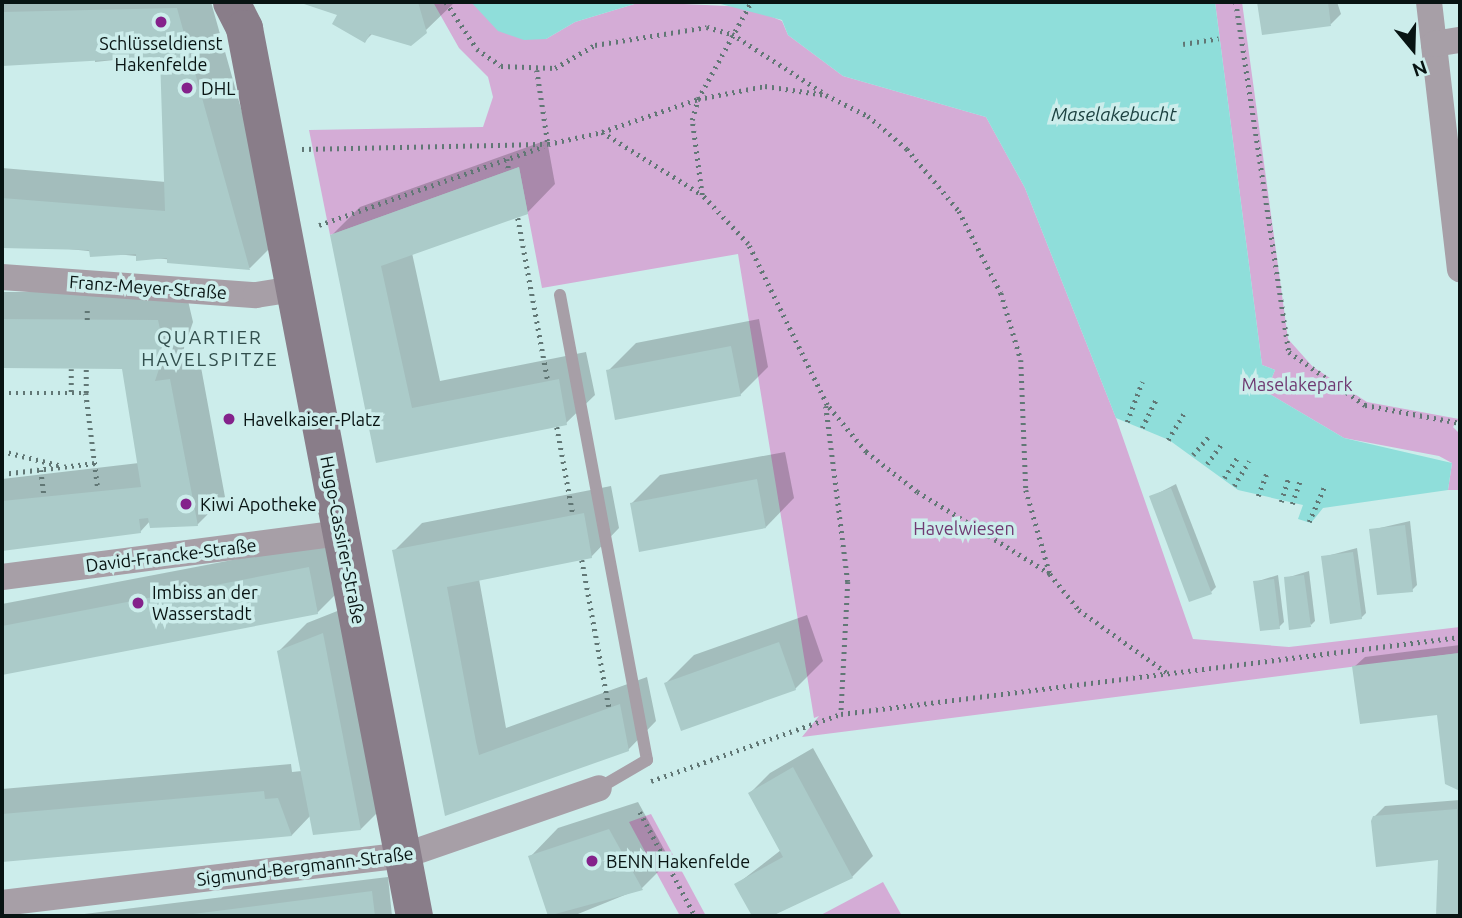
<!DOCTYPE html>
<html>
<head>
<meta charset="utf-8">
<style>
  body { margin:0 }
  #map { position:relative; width:1462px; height:918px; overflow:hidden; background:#ccedeb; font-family:Ubuntu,sans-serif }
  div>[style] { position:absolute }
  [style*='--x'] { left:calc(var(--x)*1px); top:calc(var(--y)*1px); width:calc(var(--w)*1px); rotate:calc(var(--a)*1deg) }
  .green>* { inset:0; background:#d4acd6 }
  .water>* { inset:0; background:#8fdeda }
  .shadow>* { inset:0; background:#0003 }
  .building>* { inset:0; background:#abcbc9 }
  .path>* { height:4.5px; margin-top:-2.25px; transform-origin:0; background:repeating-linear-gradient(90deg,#617775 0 2px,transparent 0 7px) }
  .lane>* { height:12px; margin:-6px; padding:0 6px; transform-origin:6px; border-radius:6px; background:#a79fa7 }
  .street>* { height:26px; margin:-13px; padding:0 13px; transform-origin:13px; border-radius:13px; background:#a79fa7 }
  .secondary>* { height:37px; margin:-18.5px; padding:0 18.5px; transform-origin:18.5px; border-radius:18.5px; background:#897d89 }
  .dots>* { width:19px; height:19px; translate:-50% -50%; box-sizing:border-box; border:4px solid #ccedeb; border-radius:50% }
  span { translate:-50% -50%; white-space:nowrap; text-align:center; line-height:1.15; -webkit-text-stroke:7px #ccedeb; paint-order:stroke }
  .poi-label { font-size:18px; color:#081413 }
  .left { translate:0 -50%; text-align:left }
  .street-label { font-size:18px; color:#081413 }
  .park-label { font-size:18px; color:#6f3a72 }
  .water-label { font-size:19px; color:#1d4241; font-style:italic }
  .neighbourhood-label { font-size:19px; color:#324f4d; letter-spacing:2px }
  .frame { position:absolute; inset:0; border:4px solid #081413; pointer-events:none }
  .north { position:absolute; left:1378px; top:14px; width:70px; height:70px; -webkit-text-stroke:5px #ccedeb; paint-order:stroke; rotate:161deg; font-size:19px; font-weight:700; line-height:28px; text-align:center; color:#081413 }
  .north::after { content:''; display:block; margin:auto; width:24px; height:32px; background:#081413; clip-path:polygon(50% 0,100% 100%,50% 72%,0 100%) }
</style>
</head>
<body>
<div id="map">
  <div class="green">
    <div style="clip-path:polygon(433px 2px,471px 2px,546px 39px,575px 22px,641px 2px,748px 7px,782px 21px,788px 35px,843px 76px,986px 117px,1025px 188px,1116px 418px,1193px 639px,1289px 647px,1460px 627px,1460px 653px,802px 737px,819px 716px,814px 718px,738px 254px,542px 288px,519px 167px,330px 235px,309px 130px,483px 127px,493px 97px,488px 77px,459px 48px)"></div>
    <div style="clip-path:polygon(1215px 2px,1242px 2px,1288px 339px,1313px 367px,1367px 402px,1459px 419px,1453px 427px,1460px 434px,1460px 490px,1448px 490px,1452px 463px,1439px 456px,1344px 438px,1266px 392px,1275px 370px,1262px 365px)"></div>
    <div style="clip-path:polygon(651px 814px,706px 916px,680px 916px,629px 822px)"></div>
    <div style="clip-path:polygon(883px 882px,902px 916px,819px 916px)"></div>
  </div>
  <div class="water">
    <div style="clip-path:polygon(471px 2px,641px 2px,575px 22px,546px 39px,524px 40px,498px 31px)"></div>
    <div style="clip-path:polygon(713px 2px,1215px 2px,1262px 365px,1275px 370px,1266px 392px,1344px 438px,1452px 463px,1448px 490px,1323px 508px,1311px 523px,1298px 519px,1303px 505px,1238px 490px,1169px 440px,1116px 418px,1025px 188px,986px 117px,843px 76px,788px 35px,782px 20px)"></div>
  </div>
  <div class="shadow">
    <div style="clip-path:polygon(2px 2px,211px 2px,278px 240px,250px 268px,2px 242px,2px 168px,166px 182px,162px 55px,95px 62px,95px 57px,2px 60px)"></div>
    <div style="clip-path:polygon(302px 2px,455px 2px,425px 31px,373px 33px,365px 41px,339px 14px)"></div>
    <div style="clip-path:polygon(1259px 2px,1337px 2px,1341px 14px,1331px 24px,1263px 33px)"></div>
    <div style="clip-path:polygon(547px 140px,555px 184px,527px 213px,412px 253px,440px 381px,586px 352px,595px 395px,566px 423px,377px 461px,332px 235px,360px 207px)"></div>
    <div style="clip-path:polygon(2px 292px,186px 292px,193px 322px,182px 354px,198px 351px,225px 497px,197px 525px,150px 521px,140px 532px,2px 549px,2px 479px,139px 463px,124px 367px,2px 367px)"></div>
    <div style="clip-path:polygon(759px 319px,768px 367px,740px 395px,608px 371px,636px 343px)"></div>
    <div style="clip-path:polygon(785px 452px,794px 498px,766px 527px,632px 503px,660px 475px)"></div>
    <div style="clip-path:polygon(1176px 484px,1216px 587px,1211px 592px,1151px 497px)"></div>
    <div style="clip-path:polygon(611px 486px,619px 528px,591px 557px,479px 579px,506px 728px,647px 677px,656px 721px,628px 750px,447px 813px,394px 551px,422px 523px)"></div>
    <div style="clip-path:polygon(1410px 521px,1417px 585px,1412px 590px,1371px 530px)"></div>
    <div style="clip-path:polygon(337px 540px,345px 585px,317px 613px,2px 673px,2px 604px)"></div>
    <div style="clip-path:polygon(1357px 548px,1366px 613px,1361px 618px,1323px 557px)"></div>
    <div style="clip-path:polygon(1309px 571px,1315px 621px,1311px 625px,1286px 578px)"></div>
    <div style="clip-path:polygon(1278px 575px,1284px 622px,1279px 627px,1255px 582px)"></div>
    <div style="clip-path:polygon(350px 606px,389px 801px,361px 829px,311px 815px,292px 835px,2px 860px,2px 789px,291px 764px,292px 772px,302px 771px,279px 651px,307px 623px)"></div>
    <div style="clip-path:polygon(807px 615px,823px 661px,795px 689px,666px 683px,694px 655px)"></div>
    <div style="clip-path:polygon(1460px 645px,1460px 786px,1447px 783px,1439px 713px,1354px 667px,1365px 657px)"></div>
    <div style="clip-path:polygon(813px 748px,873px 856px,852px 877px,771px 916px,754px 916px,737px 884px,781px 850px,750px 793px,770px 773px)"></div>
    <div style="clip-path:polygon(1460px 800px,1460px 916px,1439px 916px,1440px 858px,1375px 816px,1385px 806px)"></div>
    <div style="clip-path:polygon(638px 802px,670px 860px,642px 888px,573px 916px,549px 916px,530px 857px,558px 828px)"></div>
    <div style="clip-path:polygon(388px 877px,392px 916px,68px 916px)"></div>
  </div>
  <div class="building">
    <div style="clip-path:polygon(298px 2px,418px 2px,427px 33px,411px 46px,370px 34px,365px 43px,332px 24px,337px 15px)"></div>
    <div style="clip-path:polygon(1257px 2px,1328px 2px,1331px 26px,1262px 35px)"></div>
    <div style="clip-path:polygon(177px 8px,250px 270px,167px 263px,167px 258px,136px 261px,136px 254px,90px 257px,89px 250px,2px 248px,2px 198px,165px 211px,160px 57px,2px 66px,2px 12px)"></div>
    <div style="clip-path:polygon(519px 167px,528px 214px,381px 266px,412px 408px,559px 379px,567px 425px,376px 463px,330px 235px)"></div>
    <div style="clip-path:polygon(2px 319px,158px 320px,165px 351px,155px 381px,170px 379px,198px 526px,150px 528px,148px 518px,139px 519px,141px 533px,2px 551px,2px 501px,141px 487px,122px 369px,2px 368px)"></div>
    <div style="clip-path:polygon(731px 346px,741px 396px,615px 420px,606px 370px)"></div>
    <div style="clip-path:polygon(757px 479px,766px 528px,639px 552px,630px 503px)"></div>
    <div style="clip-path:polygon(1171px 488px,1212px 594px,1189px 602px,1149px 496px)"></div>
    <div style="clip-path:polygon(584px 513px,592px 558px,447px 587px,476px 742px,479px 755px,620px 704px,629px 751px,445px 816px,392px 550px)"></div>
    <div style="clip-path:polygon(1405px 525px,1413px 592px,1377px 595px,1369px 529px)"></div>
    <div style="clip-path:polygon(1353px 552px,1362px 619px,1330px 624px,1321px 556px)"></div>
    <div style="clip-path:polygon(309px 567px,318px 614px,2px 675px,2px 626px)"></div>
    <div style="clip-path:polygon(1304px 575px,1311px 627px,1289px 630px,1284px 577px)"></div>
    <div style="clip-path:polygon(1274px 579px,1280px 629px,1260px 631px,1253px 581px)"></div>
    <div style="clip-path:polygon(323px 633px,361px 830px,313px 835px,277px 651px)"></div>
    <div style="clip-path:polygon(779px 642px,796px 690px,681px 731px,664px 683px)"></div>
    <div style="clip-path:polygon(1459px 653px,1460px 667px,1460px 791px,1445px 784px,1437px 715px,1360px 724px,1352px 666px)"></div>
    <div style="clip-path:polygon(793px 767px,853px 878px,772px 916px,752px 916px,734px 884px,783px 857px,748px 793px)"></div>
    <div style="clip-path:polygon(264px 791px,265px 799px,278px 798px,292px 836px,2px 862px,2px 814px)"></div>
    <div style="clip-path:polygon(1457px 809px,1460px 916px,1436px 916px,1438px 860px,1376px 867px,1371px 821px,1373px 816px)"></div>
    <div style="clip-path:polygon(609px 829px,643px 890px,548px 916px,528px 856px)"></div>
    <div style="clip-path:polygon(372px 891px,375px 916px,185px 916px,185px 915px)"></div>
  </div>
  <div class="path">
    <div style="--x:446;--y:2;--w:56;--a:56.6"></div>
    <div style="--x:477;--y:49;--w:29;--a:35"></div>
    <div style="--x:501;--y:66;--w:54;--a:2.1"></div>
    <div style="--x:555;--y:68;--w:46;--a:-29.9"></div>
    <div style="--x:595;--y:45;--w:113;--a:-9.1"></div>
    <div style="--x:707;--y:27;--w:26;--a:16"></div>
    <div style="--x:732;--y:34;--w:107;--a:32.8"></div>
    <div style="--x:1236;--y:2;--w:354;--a:81.4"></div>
    <div style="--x:1289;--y:352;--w:93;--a:34.9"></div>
    <div style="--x:1365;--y:405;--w:97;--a:10.7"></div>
    <div style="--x:1183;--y:44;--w:36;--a:-9"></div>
    <div style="--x:537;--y:70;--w:75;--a:81.5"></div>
    <div style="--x:602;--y:132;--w:117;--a:32.1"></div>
    <div style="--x:302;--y:149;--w:246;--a:-1.2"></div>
    <div style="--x:548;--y:144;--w:55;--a:-12.5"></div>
    <div style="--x:602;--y:132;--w:102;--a:-19"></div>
    <div style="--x:698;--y:99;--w:111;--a:-61.3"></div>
    <div style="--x:507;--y:159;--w:12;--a:81"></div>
    <div style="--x:518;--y:218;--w:166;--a:79.6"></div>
    <div style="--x:319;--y:225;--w:238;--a:-19.3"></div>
    <div style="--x:87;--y:320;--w:11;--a:-90"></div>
    <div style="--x:71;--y:392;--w:23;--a:-90"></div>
    <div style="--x:2;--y:393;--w:84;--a:0"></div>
    <div style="--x:86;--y:393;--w:24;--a:-90"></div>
    <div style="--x:86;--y:393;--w:97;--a:82.9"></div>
    <div style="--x:826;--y:406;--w:177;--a:82.9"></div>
    <div style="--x:848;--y:582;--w:132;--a:93"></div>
    <div style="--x:1127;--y:422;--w:43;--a:-69.4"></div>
    <div style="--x:557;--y:427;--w:88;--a:79.6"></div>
    <div style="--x:1142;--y:428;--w:34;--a:-64"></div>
    <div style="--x:1168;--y:440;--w:31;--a:-59"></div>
    <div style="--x:2;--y:451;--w:62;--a:14"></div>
    <div style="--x:1193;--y:455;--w:25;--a:-50"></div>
    <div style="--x:1207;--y:464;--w:26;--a:-54"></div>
    <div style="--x:41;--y:470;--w:26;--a:83"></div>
    <div style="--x:2;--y:474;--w:94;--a:-6.7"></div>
    <div style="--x:1224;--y:478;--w:24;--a:-57"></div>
    <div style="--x:1234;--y:486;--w:29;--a:-59"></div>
    <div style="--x:1258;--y:496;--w:25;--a:-69"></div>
    <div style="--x:1281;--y:502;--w:24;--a:-73"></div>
    <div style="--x:1292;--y:504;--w:24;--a:-71"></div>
    <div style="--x:1309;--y:522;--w:40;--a:-66.6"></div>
    <div style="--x:582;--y:560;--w:149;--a:79.6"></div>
    <div style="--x:1050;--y:574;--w:156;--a:-148.3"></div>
    <div style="--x:917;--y:492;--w:65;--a:-141.9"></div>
    <div style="--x:866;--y:452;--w:61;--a:-129.7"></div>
    <div style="--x:827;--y:405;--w:179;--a:-116.1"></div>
    <div style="--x:748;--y:244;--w:67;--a:-133.2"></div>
    <div style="--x:702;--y:195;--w:76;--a:-97.6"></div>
    <div style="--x:692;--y:120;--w:22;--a:-74"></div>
    <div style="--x:698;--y:99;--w:68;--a:-11"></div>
    <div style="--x:765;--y:86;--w:62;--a:8.4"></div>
    <div style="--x:826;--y:95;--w:47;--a:26.6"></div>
    <div style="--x:868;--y:116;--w:51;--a:40.2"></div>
    <div style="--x:907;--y:149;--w:81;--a:50"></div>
    <div style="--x:959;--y:211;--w:92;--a:62.9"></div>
    <div style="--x:1001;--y:293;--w:70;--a:73.4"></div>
    <div style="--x:1021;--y:360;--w:130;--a:87.8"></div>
    <div style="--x:1026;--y:490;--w:87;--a:74.1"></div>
    <div style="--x:1050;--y:574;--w:46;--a:51.1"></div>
    <div style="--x:1079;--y:610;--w:107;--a:35.5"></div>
    <div style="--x:651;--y:781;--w:201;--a:-19.4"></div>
    <div style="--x:841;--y:714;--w:624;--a:-7.09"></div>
    <div style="--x:640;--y:812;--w:118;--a:62.1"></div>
  </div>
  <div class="lane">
    <div style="--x:560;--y:295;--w:473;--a:79.4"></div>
    <div style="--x:647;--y:760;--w:56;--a:149.7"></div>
  </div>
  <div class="street">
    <div style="--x:1429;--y:2;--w:269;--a:83.4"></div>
    <div style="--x:1434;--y:44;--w:26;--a:-9"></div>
    <div style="--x:2;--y:277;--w:255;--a:4.1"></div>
    <div style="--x:256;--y:295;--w:39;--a:-9"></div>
    <div style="--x:2;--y:577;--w:342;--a:-7.4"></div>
    <div style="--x:2;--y:903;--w:407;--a:-6.8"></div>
    <div style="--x:406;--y:855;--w:204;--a:-19.1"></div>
  </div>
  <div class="secondary">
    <div style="--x:231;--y:2;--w:29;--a:63"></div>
    <div style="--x:244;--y:28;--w:904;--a:79.16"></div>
  </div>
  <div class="dots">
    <div style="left:161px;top:22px;background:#84228b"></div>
    <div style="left:187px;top:88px;background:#84228b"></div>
    <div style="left:229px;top:419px;background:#84228b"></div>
    <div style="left:186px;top:504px;background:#84228b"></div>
    <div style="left:138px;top:603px;background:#84228b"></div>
    <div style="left:592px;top:861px;background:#84228b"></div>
  </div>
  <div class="poi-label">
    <span style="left:161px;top:54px">Schlüsseldienst<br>Hakenfelde</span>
    <span class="left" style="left:201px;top:88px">DHL</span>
    <span class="left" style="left:243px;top:419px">Havelkaiser-Platz</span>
    <span class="left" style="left:200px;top:504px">Kiwi Apotheke</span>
    <span class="left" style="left:152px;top:603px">Imbiss an der<br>Wasserstadt</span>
    <span class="left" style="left:606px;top:861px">BENN Hakenfelde</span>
  </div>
  <div class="street-label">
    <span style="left:148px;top:287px;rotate:4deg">Franz-Meyer-Straße</span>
    <span style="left:343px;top:540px;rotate:79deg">Hugo-Cassirer-Straße</span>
    <span style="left:171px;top:555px;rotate:-7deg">David-Francke-Straße</span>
    <span style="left:305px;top:866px;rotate:-7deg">Sigmund-Bergmann-Straße</span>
  </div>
  <div class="park-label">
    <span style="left:1297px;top:384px">Maselakepark</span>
    <span style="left:964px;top:528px">Havelwiesen</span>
  </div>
  <div class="water-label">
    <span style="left:1114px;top:115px">Maselakebucht</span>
  </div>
  <div class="neighbourhood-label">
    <span style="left:210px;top:349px">QUARTIER<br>HAVELSPITZE</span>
  </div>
  <div class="frame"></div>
  <div class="north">N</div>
</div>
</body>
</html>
